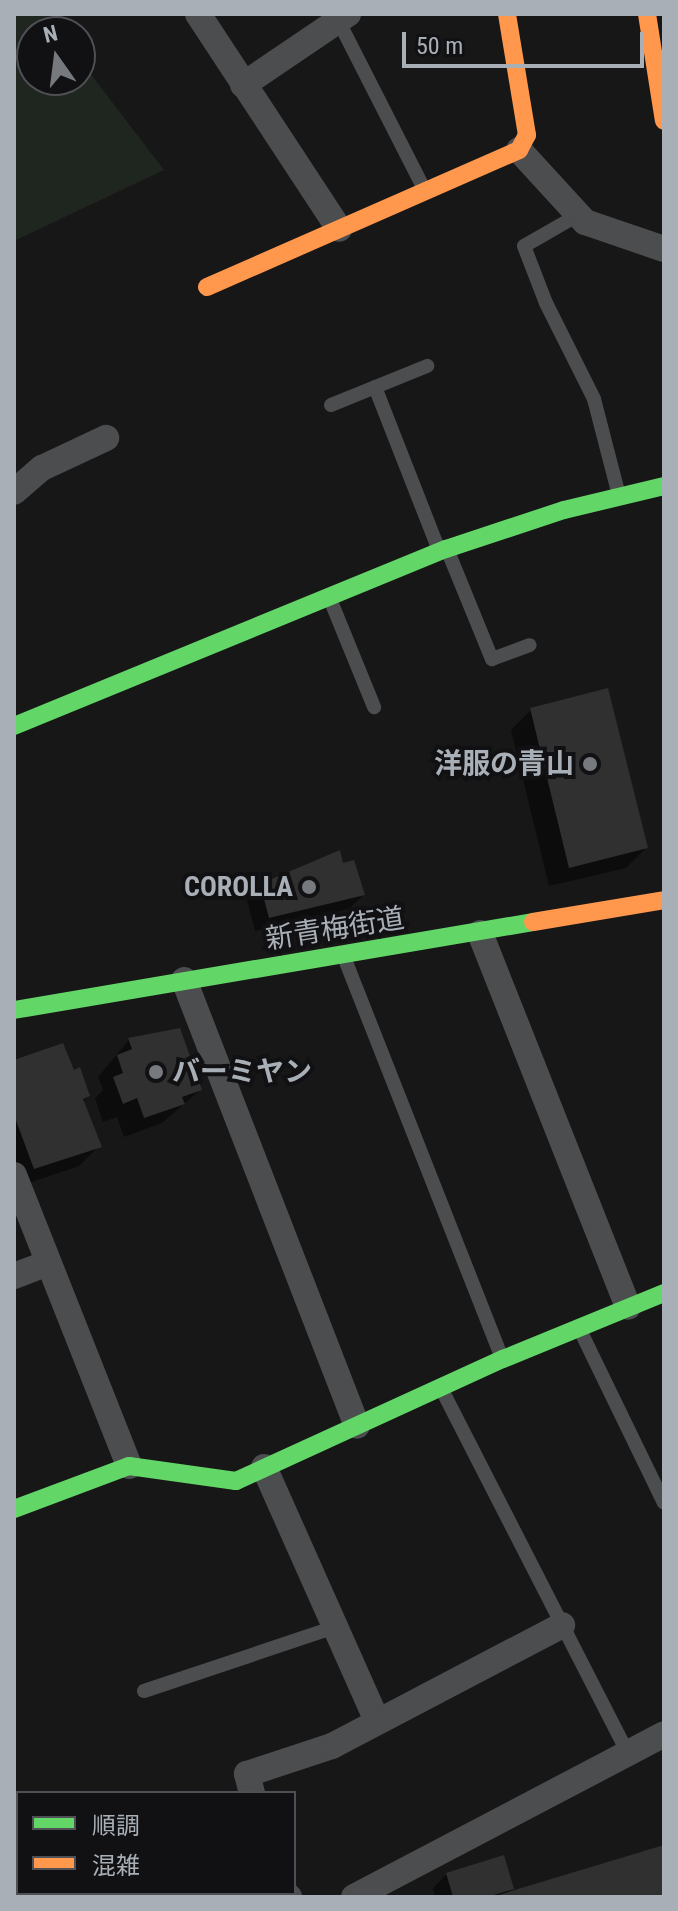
<!DOCTYPE html>
<html>
<head>
<meta charset="utf-8">
<style>
  body { margin:0 }
  #map { position:relative; width:678px; height:1911px; overflow:hidden; background:#171717; font-family:"Roboto Condensed","Noto Sans JP",sans-serif }
  div>[style] { position:absolute }
  [style*='--x'] { left:calc(var(--x)*1px); top:calc(var(--y)*1px); width:calc(var(--w)*1px); rotate:calc(var(--a)*1deg) }
  .green>* { inset:0; background:#1f251f }
  .shadow>* { inset:0; background:#0007 }
  .building>* { inset:0; background:#303031 }
  .lane>* { height:14px; margin:-7px; padding:0 7px; transform-origin:7px; border-radius:7px; background:#4b4d4f }
  .street>* { height:26px; margin:-13px; padding:0 13px; transform-origin:13px; border-radius:13px; background:#4b4d4f }
  .fast>* { height:18px; margin:-9px; padding:0 9px; transform-origin:9px; border-radius:9px; background:#63d668 }
  .slow>* { height:18px; margin:-9px; padding:0 9px; transform-origin:9px; border-radius:9px; background:#ff974d }
  .dots>* { width:22px; height:22px; translate:-50% -50%; box-sizing:border-box; border:4px solid #111113; border-radius:50% }
  span { translate:-50% -50%; white-space:nowrap; text-align:center; line-height:1.15; -webkit-text-stroke:8px #111113; paint-order:stroke }
  .poi-label { font-size:28px; color:#a9afb7; font-weight:700 }
  .right { translate:-100% -50%; text-align:right }
  .left { translate:0 -50%; text-align:left }
  .street-label { font-size:28px; color:#a9afb7 }
  .frame { position:absolute; inset:0; border:16px solid #a9afb7; pointer-events:none }
  .legend { position:absolute; left:16px; top:1791px; width:280px; height:104px; box-sizing:border-box; background:#111113; border:2px solid #4e5055; margin:0; padding:10px 14px; list-style:none; font-size:24px; color:#a9afb7 }
  .legend li { display:flex; align-items:center; gap:16px; height:40px }
  .legend b { width:40px; border:2px solid #4e5055 }
  .north { position:absolute; left:16px; top:16px; width:80px; height:80px; box-sizing:border-box; background:#111113; border:2px solid #4e5055; border-radius:50%; rotate:346deg; font-size:22px; font-weight:700; line-height:32px; text-align:center; color:#a9afb7 }
  .north::after { content:''; display:block; margin:auto; width:28px; height:36px; background:#767a7f; clip-path:polygon(50% 0,100% 100%,50% 72%,0 100%) }
  .scale { position:absolute; left:402px; top:32px; width:242px; height:36px; box-sizing:border-box; border:4px solid #a9afb7; border-top:0; padding-left:10px; font-size:24px; line-height:28px; white-space:nowrap; color:#a9afb7; -webkit-text-stroke:6px #111113; paint-order:stroke }
</style>
</head>
<body>
<div id="map">
  <div class="green">
    <div style="clip-path:polygon(14px 14px,45px 14px,59px 32px,32px 32px,32px 80px,80px 80px,80px 60px,164px 170px,14px 241px)"></div>
  </div>
  <div class="shadow">
    <div style="clip-path:polygon(531px 710px,646px 848px,626px 868px,549px 886px,511px 730px)"></div>
    <div style="clip-path:polygon(342px 865px,363px 895px,349px 909px,255px 931px,247px 900px,261px 886px)"></div>
    <div style="clip-path:polygon(179px 1030px,200px 1090px,162px 1123px,124px 1137px,117px 1117px,103px 1122px,95px 1098px,103px 1090px,98px 1077px,129px 1040px)"></div>
    <div style="clip-path:polygon(14px 1062px,73px 1073px,88px 1096px,82px 1102px,99px 1146px,79px 1166px,14px 1188px)"></div>
    <div style="clip-path:polygon(664px 1847px,664px 1897px,435px 1897px,433px 1888px,447px 1874px,511px 1888px,504px 1896px)"></div>
  </div>
  <div class="building">
    <div style="clip-path:polygon(608px 688px,648px 848px,569px 868px,530px 708px)"></div>
    <div style="clip-path:polygon(340px 850px,343px 863px,354px 860px,365px 895px,269px 918px,260px 884px)"></div>
    <div style="clip-path:polygon(180px 1028px,202px 1090px,182px 1097px,185px 1104px,144px 1118px,137px 1098px,123px 1104px,113px 1077px,123px 1073px,117px 1055px,132px 1049px,128px 1038px)"></div>
    <div style="clip-path:polygon(63px 1043px,74px 1070px,80px 1067px,90px 1096px,83px 1099px,102px 1147px,34px 1169px,14px 1115px,14px 1060px)"></div>
    <div style="clip-path:polygon(664px 1845px,664px 1897px,495px 1897px,495px 1896px)"></div>
    <div style="clip-path:polygon(504px 1855px,514px 1889px,487px 1897px,453px 1897px,446px 1873px)"></div>
  </div>
  <div class="lane">
    <div style="--x:338;--y:20;--w:192;--a:63"></div>
    <div style="--x:578;--y:215;--w:62;--a:150.1"></div>
    <div style="--x:524;--y:246;--w:61;--a:68.9"></div>
    <div style="--x:546;--y:303;--w:107;--a:63.4"></div>
    <div style="--x:594;--y:399;--w:100;--a:75.5"></div>
    <div style="--x:375;--y:387;--w:175;--a:68.6"></div>
    <div style="--x:331;--y:405;--w:104;--a:-22.1"></div>
    <div style="--x:447;--y:549;--w:119;--a:67.8"></div>
    <div style="--x:492;--y:659;--w:40;--a:-20.2"></div>
    <div style="--x:330;--y:599;--w:117;--a:67.8"></div>
    <div style="--x:344;--y:957;--w:431;--a:68.5"></div>
    <div style="--x:580;--y:1330;--w:192;--a:64.1"></div>
    <div style="--x:441;--y:1388;--w:411;--a:62.9"></div>
    <div style="--x:144;--y:1691;--w:201;--a:-18.5"></div>
  </div>
  <div class="street">
    <div style="--x:198;--y:14;--w:257;--a:56.7"></div>
    <div style="--x:243;--y:85;--w:127;--a:-34.1"></div>
    <div style="--x:519;--y:150;--w:98;--a:47.5"></div>
    <div style="--x:585;--y:222;--w:83;--a:18.9"></div>
    <div style="--x:14;--y:492;--w:37;--a:-41"></div>
    <div style="--x:42;--y:468;--w:71;--a:-25.1"></div>
    <div style="--x:480;--y:933;--w:402;--a:68.4"></div>
    <div style="--x:184;--y:980;--w:478;--a:68.8"></div>
    <div style="--x:14;--y:1175;--w:313;--a:68.4"></div>
    <div style="--x:14;--y:1276;--w:36;--a:-21"></div>
    <div style="--x:264;--y:1467;--w:278;--a:66"></div>
    <div style="--x:252;--y:1793;--w:20;--a:-105"></div>
    <div style="--x:247;--y:1774;--w:89;--a:-18.2"></div>
    <div style="--x:332;--y:1746;--w:260;--a:-27.7"></div>
    <div style="--x:285;--y:1893;--w:6;--a:45"></div>
    <div style="--x:244;--y:1897;--w:10;--a:-24"></div>
    <div style="--x:354;--y:1897;--w:350;--a:-27.7"></div>
  </div>
  <div class="fast">
    <div style="--x:14;--y:726;--w:467;--a:-22.3"></div>
    <div style="--x:446;--y:549;--w:124;--a:-18.3"></div>
    <div style="--x:564;--y:510;--w:103;--a:-13.5"></div>
    <div style="--x:14;--y:1010;--w:526;--a:-9.62"></div>
    <div style="--x:14;--y:1509;--w:123;--a:-20.5"></div>
    <div style="--x:129;--y:1466;--w:108;--a:8"></div>
    <div style="--x:236;--y:1481;--w:294;--a:-24.6"></div>
    <div style="--x:503;--y:1359;--w:174;--a:-22.3"></div>
  </div>
  <div class="slow">
    <div style="--x:647;--y:14;--w:108;--a:81"></div>
    <div style="--x:207;--y:287;--w:341;--a:-23.7"></div>
    <div style="--x:519;--y:150;--w:17;--a:-62"></div>
    <div style="--x:527;--y:135;--w:123;--a:-99.4"></div>
    <div style="--x:533;--y:922;--w:133;--a:-9.5"></div>
  </div>
  <div class="dots">
    <div style="left:590px;top:764px;background:#767a7f"></div>
    <div style="left:309px;top:887px;background:#767a7f"></div>
    <div style="left:156px;top:1072px;background:#767a7f"></div>
  </div>
  <div class="poi-label">
    <span class="right" style="left:574px;top:764px">洋服の青山</span>
    <span class="right" style="left:293px;top:887px">COROLLA</span>
    <span class="left" style="left:172px;top:1072px">バーミヤン</span>
  </div>
  <div class="street-label">
    <span style="left:335px;top:929px;rotate:-9deg">新青梅街道</span>
  </div>
  <div class="frame"></div>
  <ul class="legend">
  <li><b style="height:10px;background:#63d668"></b>順調</li>
  <li><b style="height:10px;background:#ff974d"></b>混雑</li>
  </ul>
  <div class="north">N</div>
  <div class="scale">50 m</div>
</div>
</body>
</html>
